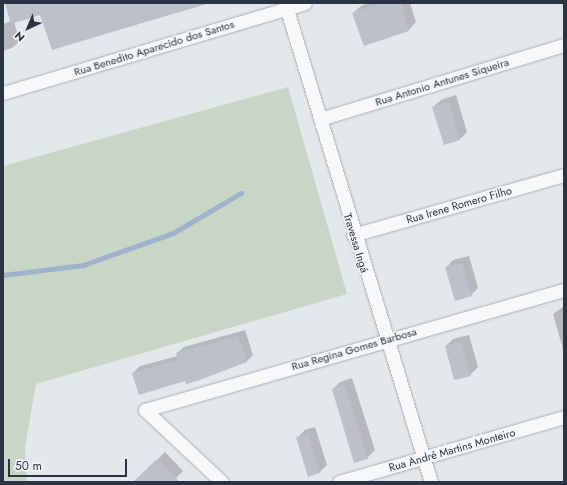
<!DOCTYPE html>
<html>
<head>
<meta charset="utf-8">
<style>
  body { margin:0 }
  #map { position:relative; width:567px; height:485px; overflow:hidden; background:#e4e7ec; font-family:Jost,sans-serif }
  div>[style] { position:absolute }
  [style*='--x'] { left:calc(var(--x)*1px); top:calc(var(--y)*1px); width:calc(var(--w)*1px); rotate:calc(var(--a)*1deg) }
  .green>* { inset:0; background:#c9d6c5 }
  .shadow>* { inset:0; background:#0003 }
  .stream>* { height:5px; margin:-2.5px; padding:0 2.5px; transform-origin:2.5px; border-radius:2.5px; background:#9fb4cc }
  .building>* { inset:0; background:#bbc0ca }
  .roads { filter:drop-shadow(0 0 1px #a9aeb7) drop-shadow(0 0 1px #a9aeb7) }
  .minor>* { height:13px; margin:-6.5px; padding:0 6.5px; transform-origin:6.5px; border-radius:6.5px; background:#f7f8fa }
  span { translate:-50% -50%; white-space:nowrap; text-align:center; line-height:1.15; -webkit-text-stroke:3px #f4f6f9; paint-order:stroke }
  .street-label { font-size:11px; color:#2b3445 }
  .frame { position:absolute; inset:0; border:4px solid #2b3445; pointer-events:none }
  .north { position:absolute; left:8px; top:8px; width:40px; height:40px; -webkit-text-stroke:3px #f4f6f9; paint-order:stroke; rotate:224deg; font-size:11px; font-weight:700; line-height:16px; text-align:center; color:#2b3445 }
  .north::after { content:''; display:block; margin:auto; width:14px; height:18px; background:#2b3445; clip-path:polygon(50% 0,100% 100%,50% 72%,0 100%) }
  .scale { position:absolute; left:8px; top:459px; width:119px; height:18px; box-sizing:border-box; border:2px solid #2b3445; border-top:0; padding-left:5px; font-size:12px; line-height:14px; white-space:nowrap; color:#2b3445; -webkit-text-stroke:3px #f4f6f9; paint-order:stroke }
</style>
</head>
<body>
<div id="map">
  <div class="green">
    <div style="clip-path:polygon(288px 87px,347px 294px,36px 384px,25px 447px,27px 482px,3px 482px,3px 166px)"></div>
  </div>
  <div class="shadow">
    <div style="clip-path:polygon(5px 3px,210px 3px,53px 49px,41px 14px,14px 22px,20px 41px,12px 48px,3px 51px,3px 24px,11px 21px)"></div>
    <div style="clip-path:polygon(369px 3px,410px 3px,416px 22px,409px 30px,364px 45px,353px 13px,361px 6px)"></div>
    <div style="clip-path:polygon(456px 95px,467px 132px,460px 139px,445px 144px,433px 107px,441px 100px)"></div>
    <div style="clip-path:polygon(469px 256px,478px 288px,471px 295px,446px 268px,453px 260px)"></div>
    <div style="clip-path:polygon(564px 306px,564px 348px,563px 349px,553px 314px)"></div>
    <div style="clip-path:polygon(245px 330px,253px 355px,246px 362px,185px 380px,133px 373px,140px 366px,178px 356px,177px 353px,184px 347px)"></div>
    <div style="clip-path:polygon(469px 335px,478px 367px,470px 375px,446px 346px,453px 339px)"></div>
    <div style="clip-path:polygon(352px 378px,375px 450px,367px 458px,333px 389px,340px 382px)"></div>
    <div style="clip-path:polygon(315px 427px,327px 465px,320px 472px,309px 475px,297px 438px,305px 430px)"></div>
    <div style="clip-path:polygon(165px 452px,183px 471px,172px 482px,135px 482px)"></div>
  </div>
  <div class="stream">
    <div style="--x:3;--y:275;--w:81;--a:-7.1"></div>
    <div style="--x:83;--y:265;--w:96;--a:-19.6"></div>
    <div style="--x:173;--y:233;--w:79;--a:-30.5"></div>
  </div>
  <div class="building">
    <div style="clip-path:polygon(5px 3px,197px 3px,198px 6px,52px 50px,40px 15px,11px 24px)"></div>
    <div style="clip-path:polygon(380px 3px,401px 3px,409px 31px,364px 46px,352px 13px)"></div>
    <div style="clip-path:polygon(449px 102px,460px 140px,444px 145px,432px 107px)"></div>
    <div style="clip-path:polygon(462px 263px,472px 296px,455px 301px,445px 267px)"></div>
    <div style="clip-path:polygon(238px 336px,247px 362px,197px 381px,186px 384px,185px 381px,139px 395px,132px 373px,178px 360px,176px 353px)"></div>
    <div style="clip-path:polygon(461px 341px,471px 376px,454px 380px,445px 346px)"></div>
    <div style="clip-path:polygon(345px 385px,368px 459px,354px 463px,332px 389px)"></div>
    <div style="clip-path:polygon(308px 434px,320px 473px,308px 477px,296px 437px)"></div>
    <div style="clip-path:polygon(157px 459px,180px 482px,133px 482px)"></div>
  </div>
  <div class="roads">
    <div class="minor">
      <div style="--x:285;--y:3;--w:501;--a:73.05"></div>
      <div style="--x:3;--y:93;--w:315;--a:-16.6"></div>
      <div style="--x:320;--y:119;--w:255;--a:-16.9"></div>
      <div style="--x:353;--y:235;--w:219;--a:-15.9"></div>
      <div style="--x:145;--y:410;--w:436;--a:-16"></div>
      <div style="--x:145;--y:410;--w:105;--a:43.1"></div>
      <div style="--x:339;--y:482;--w:234;--a:-16.1"></div>
    </div>
  </div>
  <div class="street-label">
    <span style="left:154px;top:48px;rotate:-17deg">Rua Benedito Aparecido dos Santos</span>
    <span style="left:442px;top:82px;rotate:-17deg">Rua Antonio Antunes Siqueira</span>
    <span style="left:459px;top:205px;rotate:-16deg">Rua Irene Romero Filho</span>
    <span style="left:356px;top:243px;rotate:73deg">Travessa Ingá</span>
    <span style="left:354px;top:349px;rotate:-16deg">Rua Regina Gomes Barbosa</span>
    <span style="left:452px;top:450px;rotate:-16deg">Rua André Martins Monteiro</span>
  </div>
  <div class="frame"></div>
  <div class="north">N</div>
  <div class="scale">50 m</div>
</div>
</body>
</html>
